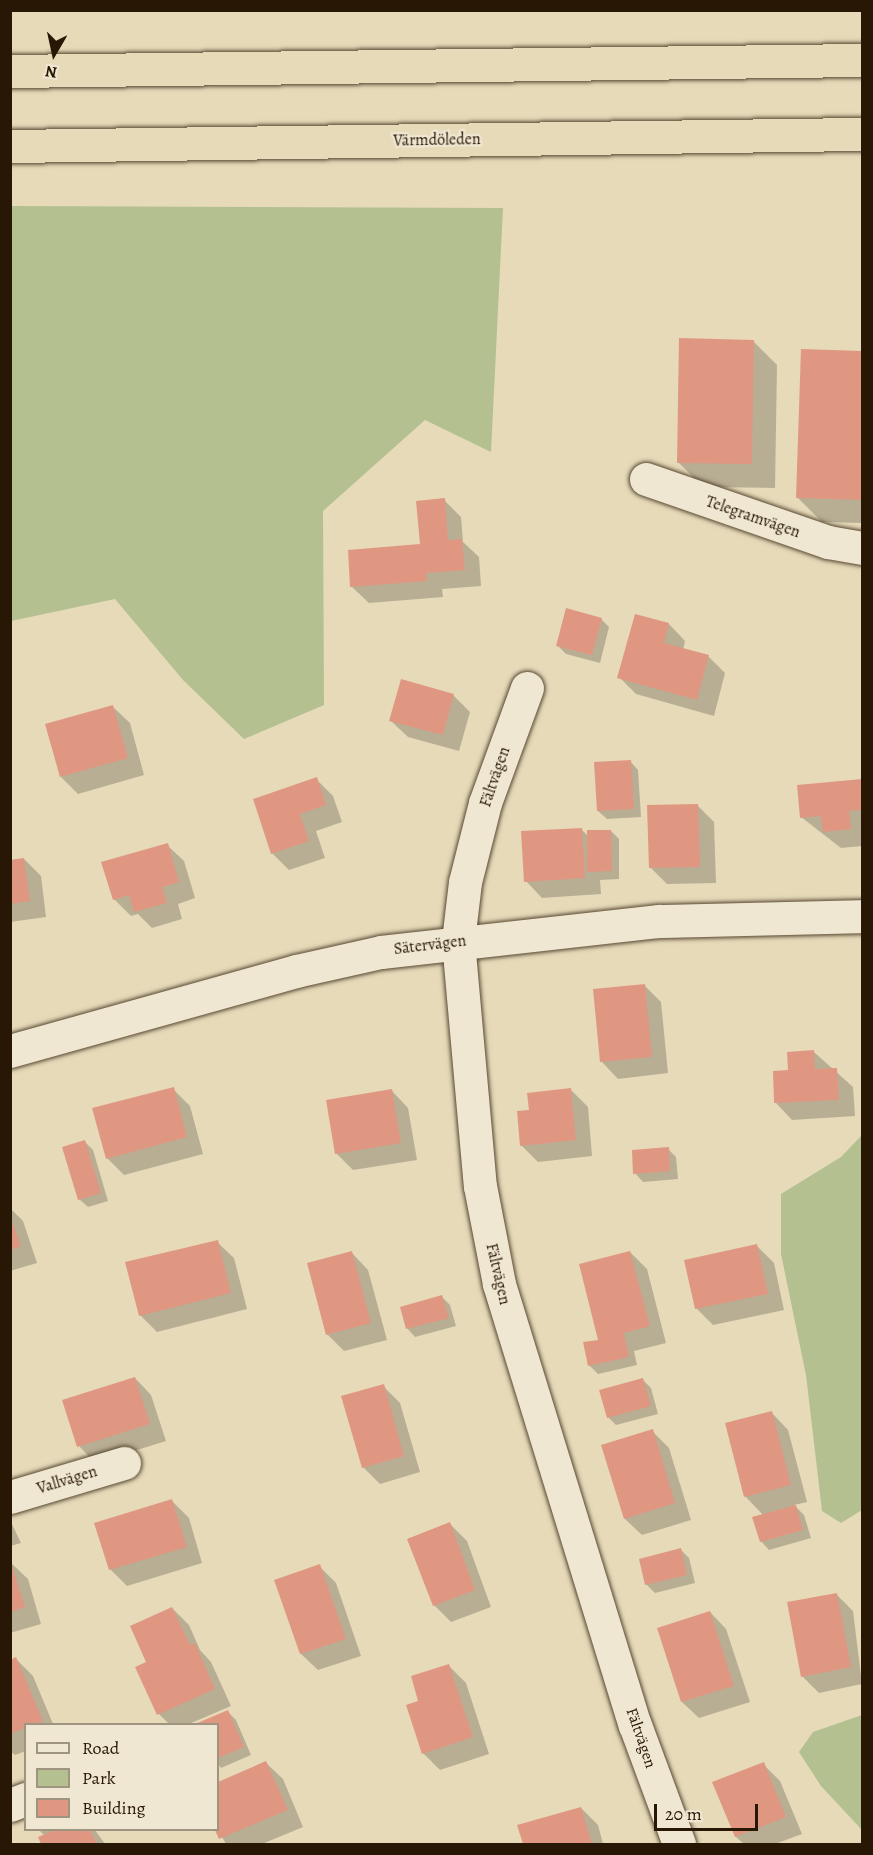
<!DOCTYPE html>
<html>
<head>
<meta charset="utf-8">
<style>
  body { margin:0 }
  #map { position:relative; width:873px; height:1855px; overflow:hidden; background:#e6dab9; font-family:Alegreya,serif }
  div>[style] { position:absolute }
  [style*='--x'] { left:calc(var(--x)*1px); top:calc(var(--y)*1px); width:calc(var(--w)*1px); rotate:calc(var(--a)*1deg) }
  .green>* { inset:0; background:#b4c090 }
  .shadow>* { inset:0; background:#0003 }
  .building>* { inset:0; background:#e09782 }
  .roads { filter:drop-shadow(0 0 2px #584832) drop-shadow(0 0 2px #584832) }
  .minor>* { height:33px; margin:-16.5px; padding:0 16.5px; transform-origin:16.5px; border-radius:16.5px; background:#efe7d2 }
  .highway>* { height:33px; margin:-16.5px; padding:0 16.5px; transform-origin:16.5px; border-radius:16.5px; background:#e6dab9 }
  span { translate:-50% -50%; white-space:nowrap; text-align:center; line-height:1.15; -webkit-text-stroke:4.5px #efe7d2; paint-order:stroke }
  .street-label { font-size:16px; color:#281705 }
  .frame { position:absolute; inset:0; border:12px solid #281705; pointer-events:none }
  .legend { position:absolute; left:24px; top:1723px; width:195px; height:108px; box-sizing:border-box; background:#efe7d2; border:2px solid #9f9480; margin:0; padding:8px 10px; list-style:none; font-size:18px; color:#281705 }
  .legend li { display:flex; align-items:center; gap:12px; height:30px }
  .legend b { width:30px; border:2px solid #9f9480 }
  .north { position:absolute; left:24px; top:24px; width:60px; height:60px; -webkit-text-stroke:4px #efe7d2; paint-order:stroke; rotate:189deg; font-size:16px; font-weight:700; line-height:24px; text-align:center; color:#281705 }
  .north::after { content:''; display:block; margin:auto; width:21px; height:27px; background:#281705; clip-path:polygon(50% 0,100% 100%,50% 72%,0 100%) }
  .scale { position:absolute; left:654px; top:1804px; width:104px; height:27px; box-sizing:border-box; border:3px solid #281705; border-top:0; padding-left:8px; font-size:18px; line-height:21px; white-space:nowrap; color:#281705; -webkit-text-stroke:4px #efe7d2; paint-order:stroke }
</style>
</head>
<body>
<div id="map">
  <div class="green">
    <div style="clip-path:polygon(11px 206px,503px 208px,491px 452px,425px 420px,323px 511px,324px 705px,244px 739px,183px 680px,115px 599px,11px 621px)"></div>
    <div style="clip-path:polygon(862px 1135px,862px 1510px,841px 1523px,822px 1511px,806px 1375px,781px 1254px,781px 1194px,841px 1157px)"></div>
    <div style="clip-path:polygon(862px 1715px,862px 1830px,821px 1786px,799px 1752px,813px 1732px)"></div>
  </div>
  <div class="shadow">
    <div style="clip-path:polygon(753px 341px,777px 365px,775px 488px,703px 487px,679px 463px)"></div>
    <div style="clip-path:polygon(803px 350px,862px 353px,862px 523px,822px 522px,797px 497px)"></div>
    <div style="clip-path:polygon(444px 500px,461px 517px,463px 542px,479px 557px,481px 586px,442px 589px,443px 597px,369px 603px,352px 587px,421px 546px)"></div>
    <div style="clip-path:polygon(601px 619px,609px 627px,600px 663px,566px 654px,558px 646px)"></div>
    <div style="clip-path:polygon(669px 624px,685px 641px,683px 650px,709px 657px,725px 673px,714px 716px,636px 694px,619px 677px)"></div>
    <div style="clip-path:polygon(453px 695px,470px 712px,459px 751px,408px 737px,391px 721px)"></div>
    <div style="clip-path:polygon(113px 707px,130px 723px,144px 775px,78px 794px,61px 777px)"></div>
    <div style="clip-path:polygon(630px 761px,638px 770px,641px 817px,607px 819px,598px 811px)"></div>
    <div style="clip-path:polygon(316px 779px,333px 796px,342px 822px,316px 831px,325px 858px,289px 870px,272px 853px)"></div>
    <div style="clip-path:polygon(861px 780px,862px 846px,841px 848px,801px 817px)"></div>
    <div style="clip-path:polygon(697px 805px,714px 822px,716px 883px,667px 884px,650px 867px)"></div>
    <div style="clip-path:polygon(581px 829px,588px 836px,611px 831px,619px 839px,619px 879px,600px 880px,601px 894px,542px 898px,526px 881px)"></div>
    <div style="clip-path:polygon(167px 845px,184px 861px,195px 898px,178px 904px,182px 919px,152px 928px,138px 914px,131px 916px,114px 899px)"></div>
    <div style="clip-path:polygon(24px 859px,41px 876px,46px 917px,10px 922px,10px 861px)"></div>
    <div style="clip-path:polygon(644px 985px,661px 1002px,668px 1073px,618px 1079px,602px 1062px)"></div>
    <div style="clip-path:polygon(814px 1052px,853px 1087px,855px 1116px,792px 1120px,776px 1103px,789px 1071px)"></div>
    <div style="clip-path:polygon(173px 1089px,190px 1106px,203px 1154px,124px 1175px,107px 1158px)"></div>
    <div style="clip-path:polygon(571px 1090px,588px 1107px,592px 1156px,538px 1162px,521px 1145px)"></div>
    <div style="clip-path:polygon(392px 1091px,408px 1108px,417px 1160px,353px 1170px,336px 1153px)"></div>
    <div style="clip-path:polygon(85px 1142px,93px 1150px,108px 1201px,88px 1207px,79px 1199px)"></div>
    <div style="clip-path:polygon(668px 1149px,676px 1157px,678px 1179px,643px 1182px,635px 1173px)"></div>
    <div style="clip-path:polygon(10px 1208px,23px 1221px,37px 1263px,10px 1271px)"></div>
    <div style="clip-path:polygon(217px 1242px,234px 1258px,247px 1309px,157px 1332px,140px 1315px)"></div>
    <div style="clip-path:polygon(757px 1246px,774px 1263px,784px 1310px,713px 1325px,696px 1308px)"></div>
    <div style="clip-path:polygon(630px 1252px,647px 1269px,666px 1343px,634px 1351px,637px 1365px,598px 1374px,589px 1365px)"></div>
    <div style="clip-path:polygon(352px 1253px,368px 1270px,387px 1340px,344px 1351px,327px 1334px)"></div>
    <div style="clip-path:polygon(442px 1297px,450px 1305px,456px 1326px,415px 1337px,407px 1328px)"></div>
    <div style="clip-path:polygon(135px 1378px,151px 1395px,166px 1441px,95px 1463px,79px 1446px)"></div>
    <div style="clip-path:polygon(643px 1380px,651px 1388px,658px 1414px,616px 1425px,608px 1417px)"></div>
    <div style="clip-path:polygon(383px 1386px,400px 1403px,420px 1472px,380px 1484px,363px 1467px)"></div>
    <div style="clip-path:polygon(772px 1413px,788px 1430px,807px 1502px,794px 1505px,804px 1515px,811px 1538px,769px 1550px,761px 1541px,764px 1516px,745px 1496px)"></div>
    <div style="clip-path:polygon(652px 1431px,669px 1448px,691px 1520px,642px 1535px,625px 1519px)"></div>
    <div style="clip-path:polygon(172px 1501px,189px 1518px,202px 1563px,127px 1586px,110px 1569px)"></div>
    <div style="clip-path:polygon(10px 1520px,21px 1543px,10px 1546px)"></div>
    <div style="clip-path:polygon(450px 1524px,467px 1541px,491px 1607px,451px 1622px,434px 1605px)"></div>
    <div style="clip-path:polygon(681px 1550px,689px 1558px,695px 1583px,655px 1593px,646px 1584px)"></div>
    <div style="clip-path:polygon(10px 1562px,28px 1579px,41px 1624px,10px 1633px)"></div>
    <div style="clip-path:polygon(319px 1566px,336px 1583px,361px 1656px,318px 1670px,301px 1654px,276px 1581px)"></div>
    <div style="clip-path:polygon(836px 1594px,853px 1611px,862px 1684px,819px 1693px,802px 1676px)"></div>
    <div style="clip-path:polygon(172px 1608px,189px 1625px,200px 1650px,211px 1662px,231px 1706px,189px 1724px,169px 1724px,159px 1714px,148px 1663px)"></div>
    <div style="clip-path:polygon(710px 1612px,726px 1629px,750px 1702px,699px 1718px,682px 1702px)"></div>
    <div style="clip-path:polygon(16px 1659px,33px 1676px,53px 1724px,26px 1724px,26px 1751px,15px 1755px,10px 1751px,10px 1661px)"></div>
    <div style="clip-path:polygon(449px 1666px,466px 1683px,489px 1754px,440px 1770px,423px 1753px,420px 1702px)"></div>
    <div style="clip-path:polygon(228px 1712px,236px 1720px,251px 1755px,221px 1768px,218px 1764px,218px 1724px,199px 1724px)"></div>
    <div style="clip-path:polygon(266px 1763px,283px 1779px,303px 1827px,262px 1844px,226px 1844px,218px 1830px,218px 1783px)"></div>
    <div style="clip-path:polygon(763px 1764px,780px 1781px,802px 1834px,775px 1844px,744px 1844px,736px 1837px,714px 1783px)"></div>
    <div style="clip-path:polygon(581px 1808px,598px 1825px,603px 1844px,524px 1844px,519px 1826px)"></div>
    <div style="clip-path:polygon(39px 1830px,95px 1830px,105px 1844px,43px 1844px,40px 1838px,45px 1836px)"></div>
  </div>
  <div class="building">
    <div style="clip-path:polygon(679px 338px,754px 340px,752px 464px,677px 463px)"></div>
    <div style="clip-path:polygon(801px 349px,862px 351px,862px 500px,796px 498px)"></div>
    <div style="clip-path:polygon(445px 498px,448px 540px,462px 539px,465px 570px,426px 573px,427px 581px,350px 587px,348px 550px,420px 544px,416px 501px)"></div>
    <div style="clip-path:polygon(566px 608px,602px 618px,592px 655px,556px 646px)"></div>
    <div style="clip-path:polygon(635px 614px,669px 623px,664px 643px,709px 655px,697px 700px,617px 678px)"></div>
    <div style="clip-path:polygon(401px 679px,454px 694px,443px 735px,389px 721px)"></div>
    <div style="clip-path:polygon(113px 705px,128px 758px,60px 777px,45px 724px)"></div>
    <div style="clip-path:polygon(631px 760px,634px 809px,597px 811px,594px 762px)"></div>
    <div style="clip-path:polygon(317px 777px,326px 805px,300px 814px,309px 841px,271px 854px,253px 799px)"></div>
    <div style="clip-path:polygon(862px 779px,862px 810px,849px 811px,851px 829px,823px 832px,821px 816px,800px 818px,797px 785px)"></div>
    <div style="clip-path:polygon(698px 804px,700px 867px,649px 868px,647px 805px)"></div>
    <div style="clip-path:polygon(582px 828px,585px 878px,524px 882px,521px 831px)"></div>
    <div style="clip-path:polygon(587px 830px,611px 830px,612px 871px,587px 872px)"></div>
    <div style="clip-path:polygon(168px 843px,179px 882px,162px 887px,167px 903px,134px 912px,129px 895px,113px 900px,101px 862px)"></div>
    <div style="clip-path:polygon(24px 858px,30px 901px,10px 904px,10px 860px)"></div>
    <div style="clip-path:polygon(645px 984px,652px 1057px,600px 1062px,593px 989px)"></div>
    <div style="clip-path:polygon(814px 1050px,815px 1069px,837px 1068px,839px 1100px,774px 1103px,773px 1071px,788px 1070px,787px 1052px)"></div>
    <div style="clip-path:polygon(174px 1087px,187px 1137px,106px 1159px,92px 1108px)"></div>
    <div style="clip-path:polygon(571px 1088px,576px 1140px,520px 1146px,517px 1111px,529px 1110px,527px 1093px)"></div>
    <div style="clip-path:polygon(392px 1089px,401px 1143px,335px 1154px,326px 1100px)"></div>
    <div style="clip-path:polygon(85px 1140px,101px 1193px,78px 1200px,62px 1147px)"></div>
    <div style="clip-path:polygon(669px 1147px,670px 1171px,633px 1174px,632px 1150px)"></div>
    <div style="clip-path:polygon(10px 1216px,21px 1246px,10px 1250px)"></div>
    <div style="clip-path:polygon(218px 1240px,231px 1293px,139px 1316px,125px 1262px)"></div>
    <div style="clip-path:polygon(757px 1244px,768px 1294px,695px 1309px,684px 1260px)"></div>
    <div style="clip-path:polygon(352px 1251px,371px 1323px,326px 1335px,307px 1263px)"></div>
    <div style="clip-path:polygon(630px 1251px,650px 1326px,624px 1333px,629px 1357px,588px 1366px,583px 1342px,598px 1340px,579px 1264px)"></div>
    <div style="clip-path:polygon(442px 1295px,449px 1318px,406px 1329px,400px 1307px)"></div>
    <div style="clip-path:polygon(135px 1377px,150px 1424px,77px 1447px,62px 1400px)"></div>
    <div style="clip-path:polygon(643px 1378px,651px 1406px,607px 1418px,599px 1390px)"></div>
    <div style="clip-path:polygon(384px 1384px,404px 1456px,362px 1468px,341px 1396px)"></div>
    <div style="clip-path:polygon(772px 1411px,791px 1485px,744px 1497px,725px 1423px)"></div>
    <div style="clip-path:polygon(653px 1429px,675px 1503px,624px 1519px,601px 1445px)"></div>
    <div style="clip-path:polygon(172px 1499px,187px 1547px,109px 1570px,94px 1523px)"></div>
    <div style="clip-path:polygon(796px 1505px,803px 1530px,760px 1542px,752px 1517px)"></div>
    <div style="clip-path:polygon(450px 1522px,475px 1590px,433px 1606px,407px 1539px)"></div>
    <div style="clip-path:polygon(681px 1548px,687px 1575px,645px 1585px,639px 1559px)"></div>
    <div style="clip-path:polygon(10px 1560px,25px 1607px,10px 1612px)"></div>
    <div style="clip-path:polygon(320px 1564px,346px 1639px,300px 1654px,274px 1580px)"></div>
    <div style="clip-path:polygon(837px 1593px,851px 1667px,801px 1677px,787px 1602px)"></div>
    <div style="clip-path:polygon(172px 1607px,190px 1645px,195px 1643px,215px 1689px,157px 1715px,135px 1667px,146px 1662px,130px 1626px)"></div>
    <div style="clip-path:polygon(710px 1611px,734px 1686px,681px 1702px,657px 1628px)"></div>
    <div style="clip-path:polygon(16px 1657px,43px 1721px,10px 1734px,10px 1660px)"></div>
    <div style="clip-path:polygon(449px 1664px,473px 1737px,422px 1754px,406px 1705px,418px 1701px,411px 1676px)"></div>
    <div style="clip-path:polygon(228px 1710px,244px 1747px,218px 1758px,218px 1724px,195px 1724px)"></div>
    <div style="clip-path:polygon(266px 1761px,288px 1810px,219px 1839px,215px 1830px,218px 1782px)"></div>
    <div style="clip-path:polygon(764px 1762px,786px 1817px,735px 1837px,712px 1782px)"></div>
    <div style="clip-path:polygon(581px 1807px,592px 1844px,523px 1844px,517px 1825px)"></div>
    <div style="clip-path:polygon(55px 1830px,90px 1830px,97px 1844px,41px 1844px,38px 1837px)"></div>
  </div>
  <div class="roads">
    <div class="minor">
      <div style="--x:646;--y:479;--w:193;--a:19.1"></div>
      <div style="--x:828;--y:542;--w:35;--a:10"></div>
      <div style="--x:527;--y:688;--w:122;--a:110.1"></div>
      <div style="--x:485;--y:803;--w:81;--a:104.2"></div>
      <div style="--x:465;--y:882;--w:59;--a:96.8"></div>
      <div style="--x:458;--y:941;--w:246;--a:84.9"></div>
      <div style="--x:480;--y:1186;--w:100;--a:79"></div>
      <div style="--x:499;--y:1284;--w:461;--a:72.9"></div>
      <div style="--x:635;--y:1725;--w:127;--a:69.7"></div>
      <div style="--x:10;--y:1051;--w:297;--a:-15.6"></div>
      <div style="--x:296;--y:971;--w:87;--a:-12.6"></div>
      <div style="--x:381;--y:952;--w:280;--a:-6.4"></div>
      <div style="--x:659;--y:921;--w:203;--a:-1.4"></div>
      <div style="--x:10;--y:1497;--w:119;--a:-16.6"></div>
      <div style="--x:10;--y:1805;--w:17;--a:-21"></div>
    </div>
    <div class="highway">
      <div style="--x:10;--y:71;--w:852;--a:-0.74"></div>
      <div style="--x:10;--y:146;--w:852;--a:-0.81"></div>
    </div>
  </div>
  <div class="street-label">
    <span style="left:437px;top:140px;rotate:-1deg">Värmdöleden</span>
    <span style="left:753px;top:517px;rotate:19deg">Telegramvägen</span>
    <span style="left:495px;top:777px;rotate:-71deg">Fältvägen</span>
    <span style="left:430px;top:945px;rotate:-7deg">Sätervägen</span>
    <span style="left:498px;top:1274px;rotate:77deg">Fältvägen</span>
    <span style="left:67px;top:1480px;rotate:-17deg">Vallvägen</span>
    <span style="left:641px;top:1738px;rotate:71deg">Fältvägen</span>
  </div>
  <div class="frame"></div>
  <ul class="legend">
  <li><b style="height:8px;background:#efe7d2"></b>Road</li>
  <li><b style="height:16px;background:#b4c090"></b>Park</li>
  <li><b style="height:16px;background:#e09782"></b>Building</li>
  </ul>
  <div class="north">N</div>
  <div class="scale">20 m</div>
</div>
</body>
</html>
